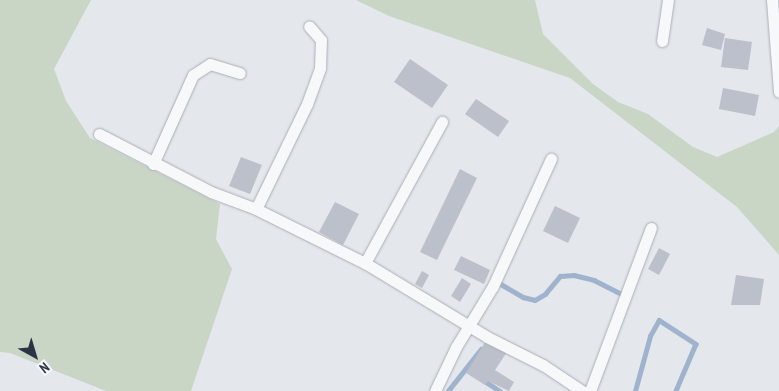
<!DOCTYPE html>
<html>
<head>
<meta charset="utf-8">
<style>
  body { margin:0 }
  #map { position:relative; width:779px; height:391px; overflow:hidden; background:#e4e7ec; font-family:"PT Sans Narrow",sans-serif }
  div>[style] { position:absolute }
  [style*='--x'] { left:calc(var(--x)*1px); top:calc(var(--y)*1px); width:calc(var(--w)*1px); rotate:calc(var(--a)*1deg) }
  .green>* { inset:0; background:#c9d6c5 }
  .stream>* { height:4.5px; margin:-2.25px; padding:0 2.25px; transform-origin:2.25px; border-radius:2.25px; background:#9fb4cc }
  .building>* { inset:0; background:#bbc0ca }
  .roads { filter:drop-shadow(0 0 1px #a9aeb7) drop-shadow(0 0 1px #a9aeb7) }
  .street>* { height:11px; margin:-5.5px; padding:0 5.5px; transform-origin:5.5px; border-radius:5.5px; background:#f7f8fa }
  span { translate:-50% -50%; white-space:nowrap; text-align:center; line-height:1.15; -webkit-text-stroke:5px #f4f6f9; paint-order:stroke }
  .north { position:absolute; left:10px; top:331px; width:50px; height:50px; -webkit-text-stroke:4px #f4f6f9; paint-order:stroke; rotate:141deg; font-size:14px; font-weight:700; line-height:20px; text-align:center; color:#2b3445 }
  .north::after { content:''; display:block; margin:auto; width:18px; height:22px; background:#2b3445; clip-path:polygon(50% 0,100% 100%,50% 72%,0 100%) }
</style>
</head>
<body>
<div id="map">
  <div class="green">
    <div style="clip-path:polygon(0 0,91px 0,54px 69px,66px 101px,90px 138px,220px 204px,216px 239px,232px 269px,191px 391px,106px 391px,10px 353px,0 352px)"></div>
    <div style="clip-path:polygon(356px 0,535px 0,543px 34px,593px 84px,618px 102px,648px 114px,693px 147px,717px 157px,774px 132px,779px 126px,779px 255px,737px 207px,570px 78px,389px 16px)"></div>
  </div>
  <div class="stream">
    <div style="--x:499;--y:283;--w:28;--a:30"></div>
    <div style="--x:523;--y:297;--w:12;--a:14"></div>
    <div style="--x:535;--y:300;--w:12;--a:-31"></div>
    <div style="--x:545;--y:294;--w:23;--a:-50"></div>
    <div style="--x:560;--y:276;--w:14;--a:-4"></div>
    <div style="--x:574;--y:275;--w:21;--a:14"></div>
    <div style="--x:594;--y:280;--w:35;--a:27"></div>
    <div style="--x:483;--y:380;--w:20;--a:33"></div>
    <div style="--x:448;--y:391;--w:53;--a:-51.8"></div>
    <div style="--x:635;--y:391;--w:57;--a:-74.7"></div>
    <div style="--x:650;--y:336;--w:18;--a:-61"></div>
    <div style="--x:659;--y:320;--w:44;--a:33"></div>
    <div style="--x:696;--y:344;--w:51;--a:113.1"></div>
  </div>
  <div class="building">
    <div style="clip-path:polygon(707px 28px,725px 34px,721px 50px,702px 45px)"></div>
    <div style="clip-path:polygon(725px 38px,752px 42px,748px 70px,721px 67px)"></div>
    <div style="clip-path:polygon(410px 59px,448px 85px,432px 108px,394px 82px)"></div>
    <div style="clip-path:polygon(723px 88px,759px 95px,755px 116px,719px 109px)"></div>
    <div style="clip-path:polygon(476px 99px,509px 121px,498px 137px,465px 114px)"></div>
    <div style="clip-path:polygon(241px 157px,262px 165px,250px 194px,229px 186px)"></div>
    <div style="clip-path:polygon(460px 169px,477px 178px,437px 260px,420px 252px)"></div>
    <div style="clip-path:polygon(335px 202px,359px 214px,343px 245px,319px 232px)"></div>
    <div style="clip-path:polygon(555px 206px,580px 218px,568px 243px,543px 231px)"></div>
    <div style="clip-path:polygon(659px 248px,670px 254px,659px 275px,648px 269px)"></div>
    <div style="clip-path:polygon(461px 256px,490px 270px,484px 284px,454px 270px)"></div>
    <div style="clip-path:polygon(422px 271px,429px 275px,422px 288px,415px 284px)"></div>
    <div style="clip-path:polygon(736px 275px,764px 279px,760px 305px,731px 305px)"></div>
    <div style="clip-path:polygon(462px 278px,471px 284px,460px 302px,451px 296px)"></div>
    <div style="clip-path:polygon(487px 339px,507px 352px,495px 370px,514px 382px,509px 391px,488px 381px,485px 385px,466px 373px)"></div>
  </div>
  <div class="roads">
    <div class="street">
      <div style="--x:772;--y:0;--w:92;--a:85.6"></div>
      <div style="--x:662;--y:41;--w:41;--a:-81.7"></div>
      <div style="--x:99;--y:134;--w:126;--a:27.4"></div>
      <div style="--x:211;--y:192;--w:48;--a:20.7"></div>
      <div style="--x:256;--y:209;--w:122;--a:26.4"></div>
      <div style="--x:365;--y:263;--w:143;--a:31.2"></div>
      <div style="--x:487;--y:337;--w:63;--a:26.6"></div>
      <div style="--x:543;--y:365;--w:47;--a:33.7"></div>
      <div style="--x:153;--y:164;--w:98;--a:-65.8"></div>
      <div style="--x:193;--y:75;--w:20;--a:-33"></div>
      <div style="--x:210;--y:64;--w:31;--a:17"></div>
      <div style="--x:256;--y:209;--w:117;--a:-64.1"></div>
      <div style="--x:307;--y:104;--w:38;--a:-70"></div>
      <div style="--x:320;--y:68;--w:28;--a:-88"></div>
      <div style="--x:321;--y:40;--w:18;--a:-131"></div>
      <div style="--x:365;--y:263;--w:161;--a:-61.4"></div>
      <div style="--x:435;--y:391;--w:49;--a:-64.5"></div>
      <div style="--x:456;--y:347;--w:71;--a:-58.8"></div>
      <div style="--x:493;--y:286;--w:140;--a:-65.5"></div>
      <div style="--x:590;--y:391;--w:174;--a:-69.5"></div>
    </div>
  </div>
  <div class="north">N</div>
</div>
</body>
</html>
